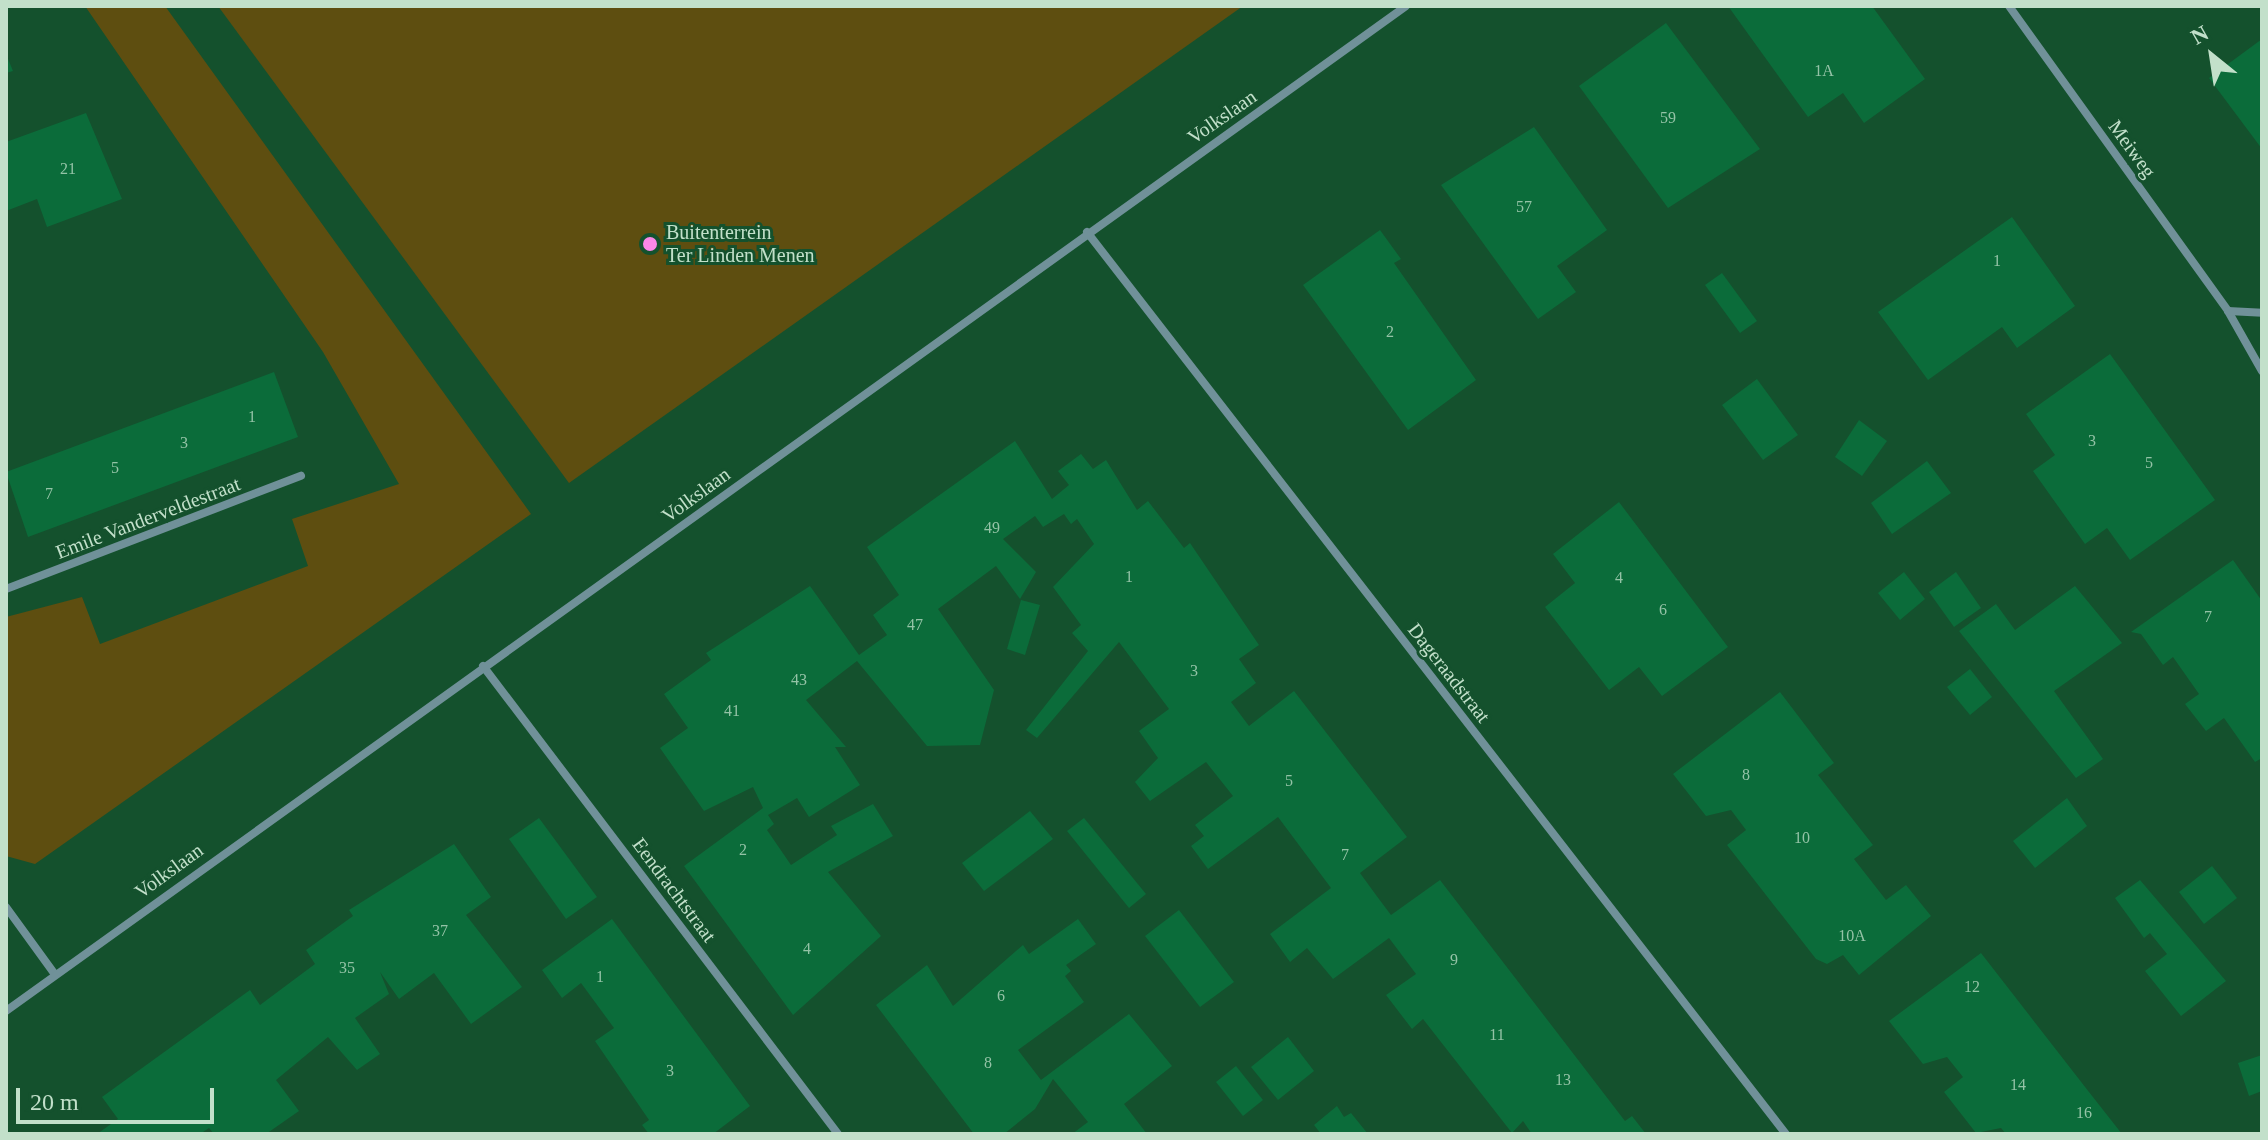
<!DOCTYPE html>
<html>
<head>
<meta charset="utf-8">
<style>
  body { margin:0 }
  #map { position:relative; width:2268px; height:1140px; overflow:hidden; background:#14512d; font-family:"Times New Roman",serif }
  div>[style] { position:absolute }
  [style*='--x'] { left:calc(var(--x)*1px); top:calc(var(--y)*1px); width:calc(var(--w)*1px); rotate:calc(var(--a)*1deg) }
  .green>* { inset:0; background:#5e4e10 }
  .building>* { inset:0; background:#0b6c3a }
  .minor>* { height:8px; margin:-4px; padding:0 4px; transform-origin:4px; border-radius:4px; background:#709199 }
  .dots>* { width:22px; height:22px; translate:-50% -50%; box-sizing:border-box; border:4px solid #14512d; border-radius:50% }
  span { translate:-50% -50%; white-space:nowrap; text-align:center; line-height:1.15; -webkit-text-stroke:6px #14512d; paint-order:stroke }
  .number-label { font-size:16px; color:#94c3a6 }
  .number-label span { -webkit-text-stroke-width:0 }
  .street-label { font-size:20px; color:#c2e0ca }
  .poi-label { font-size:20px; color:#c2e0ca }
  .left { translate:0 -50%; text-align:left }
  .frame { position:absolute; inset:0; border:8px solid #c2e0ca; pointer-events:none }
  .north { position:absolute; left:2172px; top:16px; width:80px; height:80px; -webkit-text-stroke:6px #14512d; paint-order:stroke; rotate:330deg; font-size:22px; font-weight:700; line-height:32px; text-align:center; color:#c2e0ca }
  .north::after { content:''; display:block; margin:auto; width:28px; height:36px; background:#c2e0ca; clip-path:polygon(50% 0,100% 100%,50% 72%,0 100%) }
  .scale { position:absolute; left:16px; top:1088px; width:198px; height:36px; box-sizing:border-box; border:4px solid #c2e0ca; border-top:0; padding-left:10px; font-size:24px; line-height:28px; white-space:nowrap; color:#c2e0ca; -webkit-text-stroke:6px #14512d; paint-order:stroke }
</style>
</head>
<body>
<div id="map">
  <div class="green">
    <div style="clip-path:polygon(85px 6px,165px 6px,531px 514px,35px 864px,6px 856px,6px 617px,82px 597px,100px 644px,308px 566px,292px 519px,399px 484px,323px 352px)"></div>
    <div style="clip-path:polygon(218px 6px,1243px 6px,569px 483px)"></div>
  </div>
  <div class="building">
    <div style="clip-path:polygon(1728px 6px,1872px 6px,1925px 79px,1864px 123px,1843px 93px,1808px 117px)"></div>
    <div style="clip-path:polygon(1666px 23px,1760px 149px,1668px 208px,1579px 86px)"></div>
    <div style="clip-path:polygon(2262px 39px,2262px 149px,2209px 78px)"></div>
    <div style="clip-path:polygon(6px 54px,13px 71px,6px 73px)"></div>
    <div style="clip-path:polygon(86px 113px,122px 199px,47px 227px,37px 199px,6px 211px,6px 142px)"></div>
    <div style="clip-path:polygon(1534px 127px,1607px 230px,1557px 266px,1576px 292px,1538px 319px,1441px 185px)"></div>
    <div style="clip-path:polygon(2012px 217px,2075px 306px,2017px 348px,2002px 327px,1928px 380px,1878px 312px)"></div>
    <div style="clip-path:polygon(1380px 230px,1401px 259px,1394px 263px,1476px 380px,1408px 430px,1303px 285px)"></div>
    <div style="clip-path:polygon(1722px 273px,1757px 321px,1740px 333px,1705px 285px)"></div>
    <div style="clip-path:polygon(2110px 354px,2215px 500px,2130px 560px,2107px 528px,2085px 544px,2055px 502px,2033px 471px,2055px 455px,2026px 414px)"></div>
    <div style="clip-path:polygon(274px 372px,298px 437px,28px 537px,6px 472px)"></div>
    <div style="clip-path:polygon(1757px 379px,1798px 435px,1763px 460px,1722px 405px)"></div>
    <div style="clip-path:polygon(1859px 420px,1887px 441px,1862px 476px,1835px 457px)"></div>
    <div style="clip-path:polygon(1015px 441px,1052px 499px,1069px 485px,1058px 471px,1081px 454px,1093px 469px,1106px 460px,1137px 510px,1148px 501px,1184px 548px,1190px 543px,1259px 645px,1239px 659px,1256px 683px,1231px 702px,1249px 726px,1294px 691px,1407px 837px,1360px 873px,1376px 895px,1391px 915px,1440px 880px,1625px 1121px,1632px 1116px,1646px 1134px,1532px 1134px,1523px 1121px,1512px 1133px,1423px 1019px,1412px 1029px,1386px 995px,1416px 974px,1389px 938px,1333px 979px,1307px 948px,1290px 962px,1270px 934px,1331px 888px,1278px 817px,1208px 869px,1191px 846px,1204px 836px,1195px 825px,1233px 796px,1206px 762px,1150px 801px,1135px 782px,1158px 758px,1139px 731px,1169px 709px,1119px 642px,1037px 738px,1026px 730px,1088px 651px,1072px 633px,1081px 625px,1053px 587px,1094px 544px,1077px 519px,1071px 524px,1064px 514px,1043px 527px,1035px 516px,1003px 539px,1036px 572px,1020px 599px,996px 566px,938px 609px,994px 690px,980px 745px,927px 746px,857px 661px,806px 700px,846px 747px,835px 747px,860px 785px,809px 817px,797px 798px,768px 815px,774px 824px,767px 830px,791px 865px,837px 835px,831px 826px,873px 804px,893px 836px,828px 872px,881px 936px,793px 1015px,684px 866px,763px 808px,753px 787px,704px 811px,660px 748px,688px 728px,664px 694px,711px 660px,706px 653px,810px 586px,859px 655px,887px 635px,873px 615px,899px 595px,867px 547px)"></div>
    <div style="clip-path:polygon(1927px 461px,1951px 493px,1892px 534px,1871px 503px)"></div>
    <div style="clip-path:polygon(1619px 502px,1728px 647px,1662px 696px,1639px 667px,1609px 690px,1545px 607px,1575px 583px,1553px 554px)"></div>
    <div style="clip-path:polygon(2233px 560px,2262px 601px,2262px 758px,2255px 762px,2224px 718px,2206px 731px,2185px 704px,2199px 694px,2173px 657px,2163px 665px,2141px 634px,2131px 632px)"></div>
    <div style="clip-path:polygon(1904px 572px,1925px 599px,1900px 620px,1878px 593px)"></div>
    <div style="clip-path:polygon(1956px 572px,1981px 608px,1954px 627px,1929px 592px)"></div>
    <div style="clip-path:polygon(2075px 586px,2122px 643px,2054px 691px,2103px 759px,2076px 778px,1959px 631px,1996px 604px,2015px 630px)"></div>
    <div style="clip-path:polygon(1021px 600px,1040px 605px,1025px 655px,1007px 649px)"></div>
    <div style="clip-path:polygon(1970px 669px,1992px 697px,1970px 715px,1947px 687px)"></div>
    <div style="clip-path:polygon(1780px 692px,1834px 763px,1818px 775px,1873px 845px,1854px 859px,1886px 900px,1906px 885px,1931px 916px,1859px 975px,1843px 955px,1827px 964px,1816px 959px,1727px 845px,1746px 830px,1731px 810px,1706px 816px,1673px 774px)"></div>
    <div style="clip-path:polygon(2067px 798px,2087px 826px,2035px 868px,2013px 841px)"></div>
    <div style="clip-path:polygon(1030px 811px,1053px 839px,984px 891px,962px 863px)"></div>
    <div style="clip-path:polygon(539px 818px,597px 897px,566px 919px,509px 839px)"></div>
    <div style="clip-path:polygon(1084px 818px,1146px 894px,1129px 908px,1067px 831px)"></div>
    <div style="clip-path:polygon(454px 844px,491px 897px,466px 915px,522px 987px,471px 1024px,434px 973px,399px 999px,380px 972px,389px 994px,355px 1018px,380px 1054px,357px 1070px,328px 1037px,276px 1080px,299px 1111px,266px 1134px,214px 1134px,209px 1128px,200px 1134px,97px 1134px,118px 1119px,102px 1097px,250px 990px,260px 1005px,315px 964px,306px 950px,353px 916px,349px 910px)"></div>
    <div style="clip-path:polygon(2212px 866px,2237px 898px,2204px 924px,2179px 892px)"></div>
    <div style="clip-path:polygon(2140px 880px,2226px 981px,2181px 1016px,2145px 971px,2167px 954px,2150px 933px,2144px 938px,2115px 898px)"></div>
    <div style="clip-path:polygon(1179px 910px,1234px 982px,1200px 1007px,1145px 936px)"></div>
    <div style="clip-path:polygon(612px 919px,750px 1106px,713px 1134px,649px 1134px,642px 1125px,649px 1120px,595px 1041px,614px 1028px,581px 983px,562px 998px,542px 970px)"></div>
    <div style="clip-path:polygon(1078px 919px,1096px 944px,1066px 965px,1071px 971px,1065px 976px,1084px 1002px,1018px 1050px,1041px 1080px,1129px 1014px,1172px 1066px,1124px 1104px,1147px 1134px,1072px 1134px,1088px 1122px,1053px 1079px,1035px 1109px,1004px 1134px,974px 1134px,876px 1005px,927px 965px,953px 1006px,1023px 945px,1029px 954px)"></div>
    <div style="clip-path:polygon(1981px 953px,2089px 1092px,2122px 1134px,2006px 1134px,2001px 1128px,1976px 1133px,1944px 1092px,1963px 1077px,1947px 1057px,1923px 1064px,1889px 1021px)"></div>
    <div style="clip-path:polygon(1288px 1037px,1314px 1071px,1278px 1100px,1251px 1067px)"></div>
    <div style="clip-path:polygon(2262px 1055px,2262px 1091px,2249px 1096px,2238px 1063px)"></div>
    <div style="clip-path:polygon(1236px 1066px,1263px 1100px,1243px 1116px,1216px 1082px)"></div>
    <div style="clip-path:polygon(1337px 1106px,1344px 1117px,1351px 1113px,1368px 1134px,1321px 1134px,1314px 1125px)"></div>
  </div>
  <div class="minor">
    <div style="--x:2009;--y:6;--w:375;--a:54.3"></div>
    <div style="--x:2228;--y:311;--w:69;--a:60.5"></div>
    <div style="--x:1087;--y:232;--w:1141;--a:52.23"></div>
    <div style="--x:2228;--y:311;--w:34;--a:3"></div>
    <div style="--x:6;--y:589;--w:316;--a:-21"></div>
    <div style="--x:483;--y:666;--w:587;--a:52.82"></div>
    <div style="--x:6;--y:907;--w:82;--a:54"></div>
    <div style="--x:6;--y:1011;--w:1723;--a:-35.67"></div>
  </div>
  <div class="dots">
    <div style="left:650px;top:244px;background:#fa87e7"></div>
  </div>
  <div class="number-label">
    <span style="left:1824px;top:71px">1A</span>
    <span style="left:1668px;top:118px">59</span>
    <span style="left:68px;top:169px">21</span>
    <span style="left:1524px;top:207px">57</span>
    <span style="left:1997px;top:261px">1</span>
    <span style="left:1390px;top:332px">2</span>
    <span style="left:252px;top:417px">1</span>
    <span style="left:2092px;top:441px">3</span>
    <span style="left:184px;top:443px">3</span>
    <span style="left:2149px;top:463px">5</span>
    <span style="left:115px;top:468px">5</span>
    <span style="left:49px;top:494px">7</span>
    <span style="left:992px;top:528px">49</span>
    <span style="left:1129px;top:577px">1</span>
    <span style="left:1619px;top:578px">4</span>
    <span style="left:1663px;top:610px">6</span>
    <span style="left:2208px;top:617px">7</span>
    <span style="left:915px;top:625px">47</span>
    <span style="left:1194px;top:671px">3</span>
    <span style="left:799px;top:680px">43</span>
    <span style="left:732px;top:711px">41</span>
    <span style="left:1746px;top:775px">8</span>
    <span style="left:1289px;top:781px">5</span>
    <span style="left:1802px;top:838px">10</span>
    <span style="left:743px;top:850px">2</span>
    <span style="left:1345px;top:855px">7</span>
    <span style="left:440px;top:931px">37</span>
    <span style="left:1852px;top:936px">10A</span>
    <span style="left:807px;top:949px">4</span>
    <span style="left:1454px;top:960px">9</span>
    <span style="left:347px;top:968px">35</span>
    <span style="left:600px;top:977px">1</span>
    <span style="left:1972px;top:987px">12</span>
    <span style="left:1001px;top:996px">6</span>
    <span style="left:1497px;top:1035px">11</span>
    <span style="left:988px;top:1063px">8</span>
    <span style="left:670px;top:1071px">3</span>
    <span style="left:1563px;top:1080px">13</span>
    <span style="left:2018px;top:1085px">14</span>
    <span style="left:2084px;top:1113px">16</span>
  </div>
  <div class="street-label">
    <span style="left:1222px;top:117px;rotate:-35deg">Volkslaan</span>
    <span style="left:2132px;top:149px;rotate:54deg">Meiweg</span>
    <span style="left:696px;top:495px;rotate:-36deg">Volkslaan</span>
    <span style="left:148px;top:518px;rotate:-21deg">Emile Vanderveldestraat</span>
    <span style="left:1449px;top:673px;rotate:52deg">Dageraadstraat</span>
    <span style="left:169px;top:871px;rotate:-36deg">Volkslaan</span>
    <span style="left:674px;top:890px;rotate:53deg">Eendrachtstraat</span>
  </div>
  <div class="poi-label">
    <span class="left" style="left:666px;top:244px">Buitenterrein<br>Ter Linden Menen</span>
  </div>
  <div class="frame"></div>
  <div class="north">N</div>
  <div class="scale">20 m</div>
</div>
</body>
</html>
